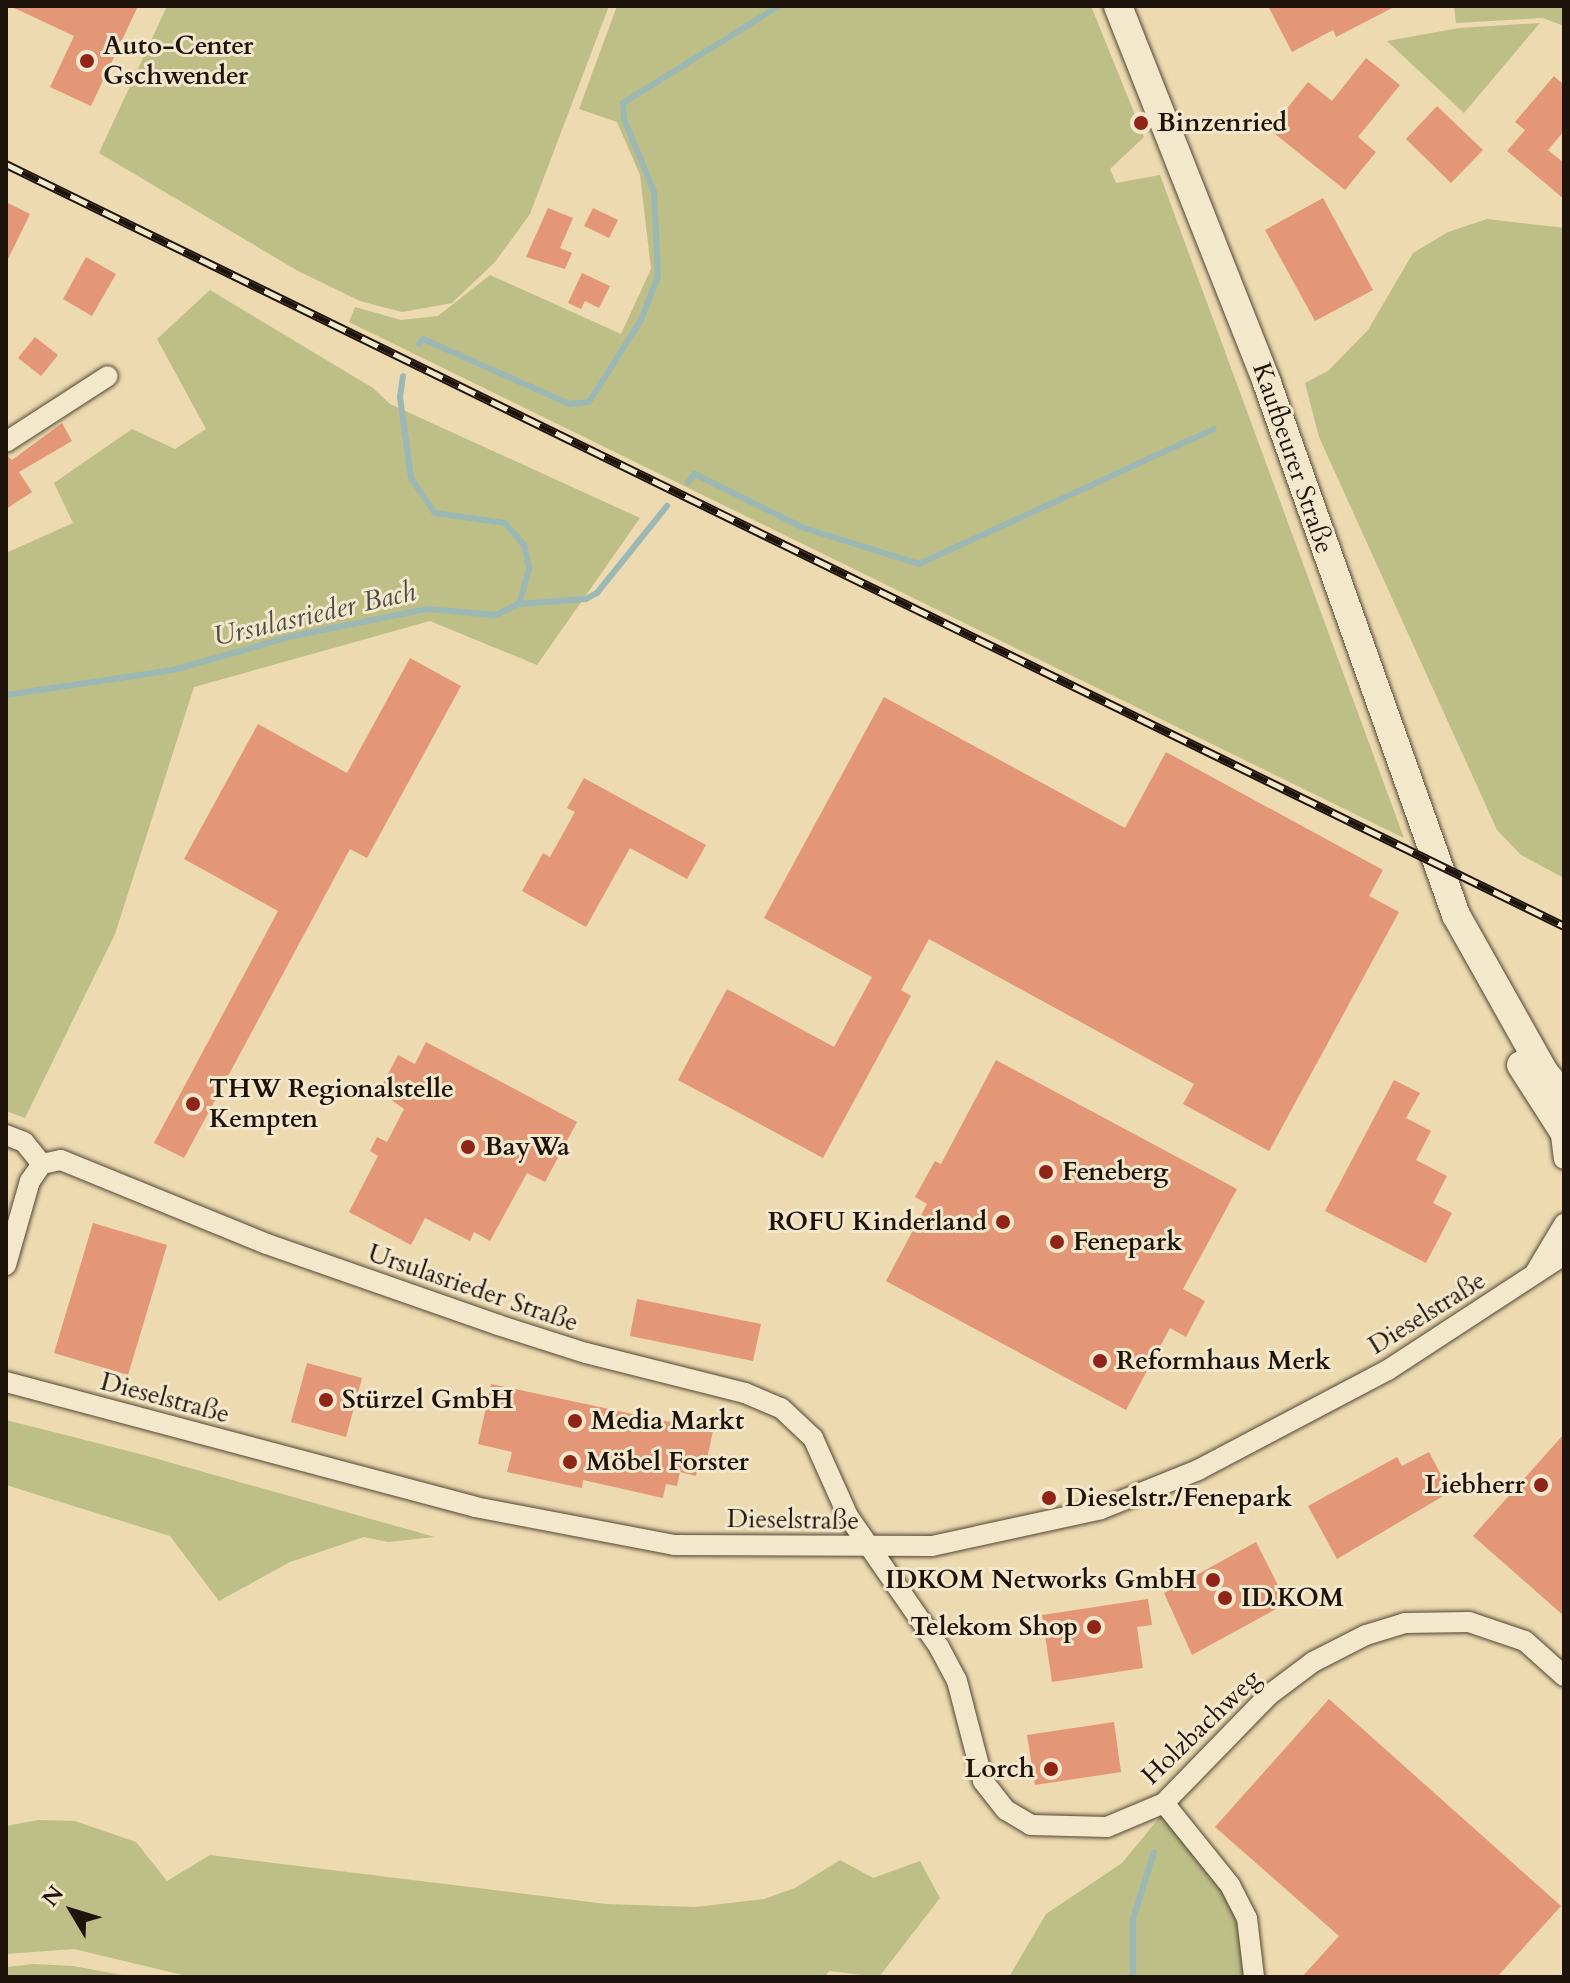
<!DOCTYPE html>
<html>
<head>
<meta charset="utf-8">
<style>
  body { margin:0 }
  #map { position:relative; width:1570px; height:1983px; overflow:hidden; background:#eddab0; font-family:Cardo,serif }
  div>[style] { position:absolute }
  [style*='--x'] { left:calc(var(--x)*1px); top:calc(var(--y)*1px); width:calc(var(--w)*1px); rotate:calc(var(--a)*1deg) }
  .green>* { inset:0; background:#bebe87 }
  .stream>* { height:6px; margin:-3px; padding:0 3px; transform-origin:3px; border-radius:3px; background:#9cb8b5 }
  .building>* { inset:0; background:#e39777 }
  .roads { filter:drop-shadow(0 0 2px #524635) drop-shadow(0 0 2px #524635) }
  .minor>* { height:20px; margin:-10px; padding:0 10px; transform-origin:10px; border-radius:10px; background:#f3e7cc }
  .secondary>* { height:28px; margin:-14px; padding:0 14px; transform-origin:14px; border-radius:14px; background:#f3e7cc }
  .rail>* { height:9px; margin-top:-4.5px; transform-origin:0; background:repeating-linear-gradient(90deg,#f3e7cc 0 18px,#1f140c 0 36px); box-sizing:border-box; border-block:2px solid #1f140c }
  .dots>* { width:22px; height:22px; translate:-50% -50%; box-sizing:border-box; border:4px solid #f3e7cc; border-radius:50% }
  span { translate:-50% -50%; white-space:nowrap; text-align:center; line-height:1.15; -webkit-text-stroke:6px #f3e7cc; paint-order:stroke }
  .poi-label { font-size:26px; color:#1f140c; font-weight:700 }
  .left { translate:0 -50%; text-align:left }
  .right { translate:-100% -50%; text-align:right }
  .street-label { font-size:26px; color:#1f140c }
  .water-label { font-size:28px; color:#4b4d47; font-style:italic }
  .frame { position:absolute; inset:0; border:8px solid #1f140c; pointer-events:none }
  .north { position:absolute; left:32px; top:1871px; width:80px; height:80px; -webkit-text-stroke:6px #f3e7cc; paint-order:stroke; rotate:308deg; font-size:22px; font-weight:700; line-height:32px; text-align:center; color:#1f140c }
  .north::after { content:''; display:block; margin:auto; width:28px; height:36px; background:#1f140c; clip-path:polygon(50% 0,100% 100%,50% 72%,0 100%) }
</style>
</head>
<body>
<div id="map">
  <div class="green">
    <div style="clip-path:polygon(167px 6px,609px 6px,530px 214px,495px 262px,452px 303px,402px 312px,360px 301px,298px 271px,99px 153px)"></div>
    <div style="clip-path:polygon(617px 6px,1091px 6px,1144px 137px,1110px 169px,1116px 183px,1160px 175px,1404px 838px,349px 322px,355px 307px,401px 320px,438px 316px,490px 275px,621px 334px,651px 269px,640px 175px,617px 122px,579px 109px)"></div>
    <div style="clip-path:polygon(1454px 6px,1564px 6px,1564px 26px,1543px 18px,1456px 23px)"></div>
    <div style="clip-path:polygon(1540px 23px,1464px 113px,1387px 41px,1459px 28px)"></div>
    <div style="clip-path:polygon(1487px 219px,1564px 228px,1564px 878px,1521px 855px,1497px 830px,1319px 437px,1305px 383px,1328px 371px,1368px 330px,1413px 253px,1448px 232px)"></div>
    <div style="clip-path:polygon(210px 290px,373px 388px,390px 404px,640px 518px,537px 665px,430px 621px,194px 687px,115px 934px,25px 1118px,6px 1111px,6px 553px,73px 523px,54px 483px,132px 429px,175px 449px,206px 429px,157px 339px)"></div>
    <div style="clip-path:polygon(6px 1420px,140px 1454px,435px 1537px,388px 1542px,364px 1537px,290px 1562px,219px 1601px,170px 1536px,6px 1485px)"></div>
    <div style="clip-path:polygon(1164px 1812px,1224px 1891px,1240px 1922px,1248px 1977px,1009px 1977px,1046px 1914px,1122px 1863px)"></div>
    <div style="clip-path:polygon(38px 1820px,75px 1821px,136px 1842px,167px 1881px,210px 1855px,606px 1904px,696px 1907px,764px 1899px,795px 1888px,840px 1860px,873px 1878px,920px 1861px,940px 1898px,879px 1977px,829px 1971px,825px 1977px,191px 1977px,74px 1949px,6px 1954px,6px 1826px)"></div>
    <div style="clip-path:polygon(34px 1964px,73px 1966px,133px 1977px,6px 1977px,6px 1967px)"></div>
  </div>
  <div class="stream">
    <div style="--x:419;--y:344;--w:6;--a:-51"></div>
    <div style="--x:423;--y:339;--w:161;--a:23.9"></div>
    <div style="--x:570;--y:404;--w:19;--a:-6"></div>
    <div style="--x:589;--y:402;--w:97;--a:-57.6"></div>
    <div style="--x:641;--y:320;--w:47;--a:-68.9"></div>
    <div style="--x:658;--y:276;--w:84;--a:-92.7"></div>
    <div style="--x:654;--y:192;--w:79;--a:-112.3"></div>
    <div style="--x:624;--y:119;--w:16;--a:-94"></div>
    <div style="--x:623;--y:103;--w:184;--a:-31.9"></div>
    <div style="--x:688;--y:482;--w:11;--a:-49"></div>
    <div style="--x:695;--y:474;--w:122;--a:26.4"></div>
    <div style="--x:804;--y:528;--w:121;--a:17.4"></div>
    <div style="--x:919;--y:564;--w:324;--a:-24.6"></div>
    <div style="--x:519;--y:604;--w:67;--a:-4.3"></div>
    <div style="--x:586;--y:599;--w:13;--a:-29"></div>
    <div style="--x:597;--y:593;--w:112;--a:-51.2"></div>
    <div style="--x:6;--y:695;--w:169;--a:-8.5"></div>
    <div style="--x:173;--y:670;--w:125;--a:-15.8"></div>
    <div style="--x:293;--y:636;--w:137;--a:-11.4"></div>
    <div style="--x:427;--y:609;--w:69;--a:5"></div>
    <div style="--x:496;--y:615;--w:25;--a:-26"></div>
    <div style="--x:519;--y:604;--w:37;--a:-74"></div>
    <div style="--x:529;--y:568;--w:24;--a:-102"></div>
    <div style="--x:524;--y:545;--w:29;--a:-131"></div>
    <div style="--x:505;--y:523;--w:71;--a:-171.9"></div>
    <div style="--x:435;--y:513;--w:42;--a:-124.4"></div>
    <div style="--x:411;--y:478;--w:82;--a:-97.7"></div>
    <div style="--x:400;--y:397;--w:21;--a:-82"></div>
    <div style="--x:1133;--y:1977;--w:58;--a:-90"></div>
    <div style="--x:1133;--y:1919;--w:70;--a:-72.6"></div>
  </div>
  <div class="building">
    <div style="clip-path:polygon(10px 6px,138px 6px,91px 106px,50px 87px,74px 36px)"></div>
    <div style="clip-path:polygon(1268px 6px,1396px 6px,1336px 37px,1333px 30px,1292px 52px)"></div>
    <div style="clip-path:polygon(1366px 58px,1400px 85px,1358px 137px,1376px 152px,1345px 190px,1270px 130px,1308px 82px,1332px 101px)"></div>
    <div style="clip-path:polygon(1554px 76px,1564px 85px,1564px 131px,1548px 150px,1564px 163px,1564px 199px,1507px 151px,1525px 130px,1515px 122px)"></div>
    <div style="clip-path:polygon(1437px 106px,1483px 150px,1451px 183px,1406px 139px)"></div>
    <div style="clip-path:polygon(1323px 198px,1373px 290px,1315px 321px,1265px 230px)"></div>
    <div style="clip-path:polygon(6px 202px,30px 214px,6px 263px)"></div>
    <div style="clip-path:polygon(548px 208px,573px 218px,560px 248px,572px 253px,565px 269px,526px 257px)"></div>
    <div style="clip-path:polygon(593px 208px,618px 220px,609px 238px,584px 226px)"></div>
    <div style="clip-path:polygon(86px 257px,116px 274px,92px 316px,63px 299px)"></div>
    <div style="clip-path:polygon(582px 273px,610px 286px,599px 308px,585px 301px,581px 309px,568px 303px)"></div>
    <div style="clip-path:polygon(35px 337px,58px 355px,41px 376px,18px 358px)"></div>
    <div style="clip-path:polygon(62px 423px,72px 441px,19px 472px,32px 492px,6px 509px,6px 455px,12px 460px)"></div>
    <div style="clip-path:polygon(410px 658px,461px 686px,367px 858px,350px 849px,184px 1158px,154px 1143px,278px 911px,184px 859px,258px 724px,347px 773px)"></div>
    <div style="clip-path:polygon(884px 697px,1125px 828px,1166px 752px,1383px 870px,1369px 896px,1399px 912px,1269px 1151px,1183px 1104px,1194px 1084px,929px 939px,901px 990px,911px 996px,823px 1158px,678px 1080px,727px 989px,834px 1047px,872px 977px,764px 918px)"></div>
    <div style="clip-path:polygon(584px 778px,706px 845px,687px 879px,630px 848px,586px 927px,522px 891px,543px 853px,550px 857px,575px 812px,567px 808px)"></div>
    <div style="clip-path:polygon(426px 1042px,577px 1122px,545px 1182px,527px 1173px,490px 1241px,474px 1232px,470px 1241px,425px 1218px,411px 1245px,349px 1212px,378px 1156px,370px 1151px,377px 1137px,387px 1142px,404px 1109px,379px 1091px,398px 1055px,415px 1064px)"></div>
    <div style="clip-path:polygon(996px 1060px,1237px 1189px,1183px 1289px,1205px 1301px,1186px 1337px,1170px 1328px,1126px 1410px,886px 1281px,927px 1204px,915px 1197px,935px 1161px,941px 1164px)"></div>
    <div style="clip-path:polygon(1394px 1080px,1420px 1093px,1406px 1118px,1431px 1131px,1416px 1160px,1447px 1176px,1433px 1203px,1452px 1213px,1426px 1263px,1325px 1211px)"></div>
    <div style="clip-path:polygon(93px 1223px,167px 1245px,128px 1375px,54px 1353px)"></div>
    <div style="clip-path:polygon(637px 1299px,761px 1324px,753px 1361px,630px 1336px)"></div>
    <div style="clip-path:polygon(307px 1363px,362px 1378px,346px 1437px,291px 1422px)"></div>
    <div style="clip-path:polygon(491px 1384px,713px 1431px,706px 1463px,699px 1462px,696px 1476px,680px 1472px,677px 1486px,666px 1484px,663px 1498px,583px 1480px,582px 1488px,507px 1472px,512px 1452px,478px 1444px)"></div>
    <div style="clip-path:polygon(1564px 1434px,1564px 1616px,1473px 1536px)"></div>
    <div style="clip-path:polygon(1429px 1452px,1450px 1492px,1337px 1559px,1308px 1506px,1397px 1457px,1402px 1466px)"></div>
    <div style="clip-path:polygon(1256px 1542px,1287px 1603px,1192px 1655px,1164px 1593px)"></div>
    <div style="clip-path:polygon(1148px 1599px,1152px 1625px,1137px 1627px,1143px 1668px,1052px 1682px,1042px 1615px)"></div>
    <div style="clip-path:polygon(1329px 1699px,1561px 1906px,1497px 1977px,1302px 1977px,1339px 1936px,1215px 1827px)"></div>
    <div style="clip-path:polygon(1114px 1722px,1121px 1772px,1035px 1785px,1027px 1735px)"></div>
  </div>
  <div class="roads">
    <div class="minor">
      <div style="--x:6;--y:442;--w:121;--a:-32.9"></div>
      <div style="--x:1560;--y:1127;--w:32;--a:83"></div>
      <div style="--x:6;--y:1135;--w:19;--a:21"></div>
      <div style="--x:24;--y:1142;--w:28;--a:51"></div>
      <div style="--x:6;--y:1265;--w:87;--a:-74.1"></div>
      <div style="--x:30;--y:1181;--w:21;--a:-55"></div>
      <div style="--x:42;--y:1164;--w:19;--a:-12"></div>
      <div style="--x:61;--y:1160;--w:222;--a:22.2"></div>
      <div style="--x:267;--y:1244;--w:245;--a:19.3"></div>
      <div style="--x:498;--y:1325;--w:92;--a:17.7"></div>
      <div style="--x:586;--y:1353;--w:164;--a:14.1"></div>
      <div style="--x:745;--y:1393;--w:39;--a:23"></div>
      <div style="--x:781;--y:1408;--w:44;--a:43.2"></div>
      <div style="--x:813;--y:1438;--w:85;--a:65.8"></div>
      <div style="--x:848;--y:1516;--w:160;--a:55.2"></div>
      <div style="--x:939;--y:1647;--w:38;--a:62"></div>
      <div style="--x:957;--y:1681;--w:103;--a:75.4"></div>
      <div style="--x:983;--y:1781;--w:37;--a:52"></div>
      <div style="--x:1006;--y:1810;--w:29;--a:31"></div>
      <div style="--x:1031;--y:1825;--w:76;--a:1.5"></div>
      <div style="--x:1107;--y:1827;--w:62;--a:-22.8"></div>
      <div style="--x:1164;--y:1803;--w:151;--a:-45.8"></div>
      <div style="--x:1269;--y:1695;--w:55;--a:-36.9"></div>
      <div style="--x:1313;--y:1662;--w:59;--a:-27"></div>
      <div style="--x:1366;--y:1635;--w:41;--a:-17.1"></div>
      <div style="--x:1405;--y:1623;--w:64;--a:-0.9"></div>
      <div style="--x:1469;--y:1622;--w:59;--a:18.7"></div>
      <div style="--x:1525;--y:1641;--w:52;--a:41.9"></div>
      <div style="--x:1536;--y:1271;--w:55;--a:-59.2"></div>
      <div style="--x:6;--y:1382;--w:485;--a:14.9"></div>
      <div style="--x:475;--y:1507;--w:203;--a:10.8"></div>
      <div style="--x:674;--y:1545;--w:258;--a:0.2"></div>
      <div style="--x:932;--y:1546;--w:173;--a:-12.3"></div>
      <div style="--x:1101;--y:1509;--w:105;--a:-21.9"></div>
      <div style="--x:1198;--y:1470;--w:215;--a:-27.8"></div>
      <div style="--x:1388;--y:1370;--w:210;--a:-33.2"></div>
      <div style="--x:1164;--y:1803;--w:105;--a:51.2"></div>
      <div style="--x:1230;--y:1885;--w:37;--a:63"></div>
      <div style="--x:1247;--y:1918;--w:59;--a:83.2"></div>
    </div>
    <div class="secondary">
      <div style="--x:1118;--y:6;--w:405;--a:68.4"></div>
      <div style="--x:1267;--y:383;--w:565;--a:70.44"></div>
      <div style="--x:1456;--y:915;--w:180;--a:60.7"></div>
      <div style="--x:1544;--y:1072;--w:31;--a:50"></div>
      <div style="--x:1521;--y:1065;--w:80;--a:57.3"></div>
    </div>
  </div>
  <div class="rail">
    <div style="--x:6;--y:164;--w:1734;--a:26.06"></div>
  </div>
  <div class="dots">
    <div style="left:87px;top:61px;background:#8f2418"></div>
    <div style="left:1141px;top:123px;background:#8f2418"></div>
    <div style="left:193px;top:1104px;background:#8f2418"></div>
    <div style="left:468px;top:1147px;background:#8f2418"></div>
    <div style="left:1046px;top:1172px;background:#8f2418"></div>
    <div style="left:1003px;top:1222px;background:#8f2418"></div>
    <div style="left:1057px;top:1242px;background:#8f2418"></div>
    <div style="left:1100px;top:1361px;background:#8f2418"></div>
    <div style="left:326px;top:1400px;background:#8f2418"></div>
    <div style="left:575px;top:1421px;background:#8f2418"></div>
    <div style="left:570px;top:1462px;background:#8f2418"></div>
    <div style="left:1541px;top:1485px;background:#8f2418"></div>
    <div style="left:1049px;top:1498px;background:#8f2418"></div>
    <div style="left:1213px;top:1580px;background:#8f2418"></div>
    <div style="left:1225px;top:1598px;background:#8f2418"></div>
    <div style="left:1094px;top:1627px;background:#8f2418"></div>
    <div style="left:1051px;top:1769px;background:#8f2418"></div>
  </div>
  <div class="poi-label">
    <span class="left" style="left:103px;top:61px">Auto-Center<br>Gschwender</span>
    <span class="left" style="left:1157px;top:123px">Binzenried</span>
    <span class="left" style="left:209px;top:1104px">THW Regionalstelle<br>Kempten</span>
    <span class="left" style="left:484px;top:1147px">BayWa</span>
    <span class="left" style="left:1062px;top:1172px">Feneberg</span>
    <span class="right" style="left:987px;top:1222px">ROFU Kinderland</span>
    <span class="left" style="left:1073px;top:1242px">Fenepark</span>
    <span class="left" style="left:1116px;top:1361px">Reformhaus Merk</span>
    <span class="left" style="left:342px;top:1400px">Stürzel GmbH</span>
    <span class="left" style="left:591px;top:1421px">Media Markt</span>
    <span class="left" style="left:586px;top:1462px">Möbel Forster</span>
    <span class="right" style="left:1525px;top:1485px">Liebherr</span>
    <span class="left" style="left:1065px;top:1498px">Dieselstr./Fenepark</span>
    <span class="right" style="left:1197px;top:1580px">IDKOM Networks GmbH</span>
    <span class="left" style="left:1241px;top:1598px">ID.KOM</span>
    <span class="right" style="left:1078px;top:1627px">Telekom Shop</span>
    <span class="right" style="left:1035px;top:1769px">Lorch</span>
  </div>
  <div class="street-label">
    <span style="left:1293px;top:458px;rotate:71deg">Kaufbeurer Straße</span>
    <span style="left:473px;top:1288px;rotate:19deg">Ursulasrieder Straße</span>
    <span style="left:1427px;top:1313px;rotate:-32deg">Dieselstraße</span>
    <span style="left:165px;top:1398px;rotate:15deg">Dieselstraße</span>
    <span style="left:793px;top:1520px;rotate:1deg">Dieselstraße</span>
    <span style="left:1201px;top:1727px;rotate:-44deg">Holzbachweg</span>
  </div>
  <div class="water-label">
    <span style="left:314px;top:614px;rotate:-13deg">Ursulasrieder Bach</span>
  </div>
  <div class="frame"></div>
  <div class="north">N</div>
</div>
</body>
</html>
